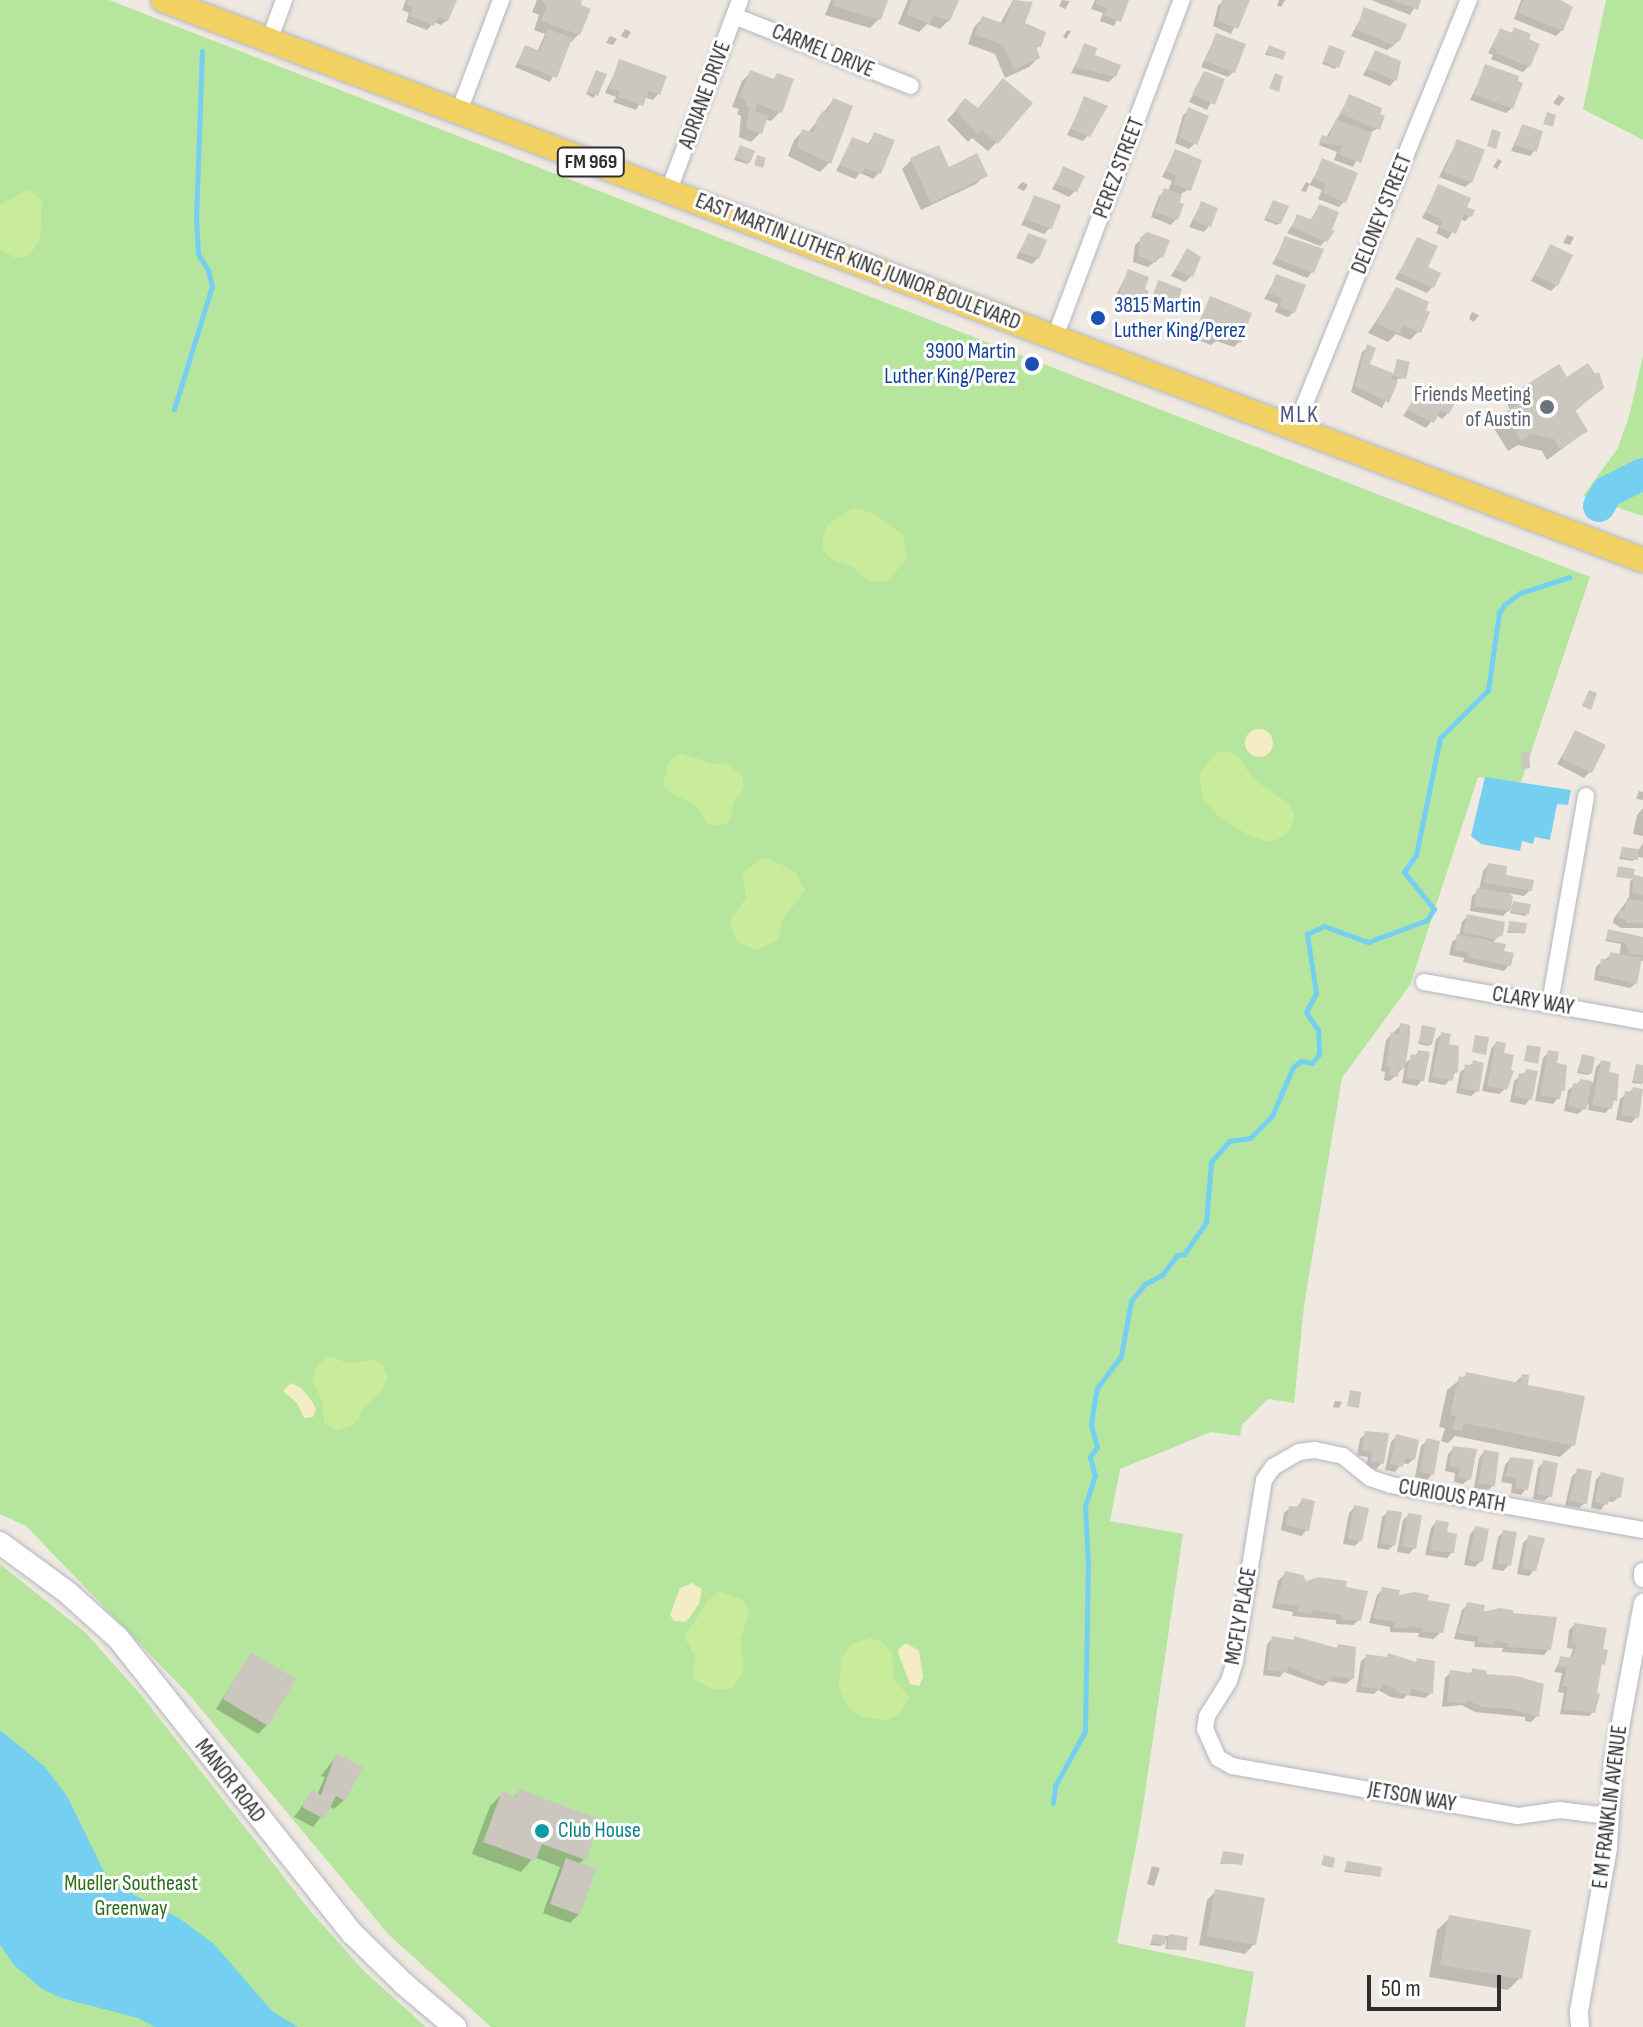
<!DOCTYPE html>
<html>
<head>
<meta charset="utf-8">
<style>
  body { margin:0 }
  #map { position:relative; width:1643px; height:2027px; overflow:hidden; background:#efe9e1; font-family:"Sofia Sans Condensed",sans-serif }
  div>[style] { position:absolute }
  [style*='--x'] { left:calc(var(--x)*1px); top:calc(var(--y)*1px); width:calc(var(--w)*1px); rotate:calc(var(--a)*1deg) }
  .green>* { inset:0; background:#b6e59e }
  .sand>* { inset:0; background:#f3ecc5 }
  .round { border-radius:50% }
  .pitch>* { inset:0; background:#c9ec9a }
  .water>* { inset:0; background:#75cff0 }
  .shadow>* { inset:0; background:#0003 }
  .stream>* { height:5px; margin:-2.5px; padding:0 2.5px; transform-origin:2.5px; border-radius:2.5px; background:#75cff0 }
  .river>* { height:32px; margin:-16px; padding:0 16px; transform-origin:16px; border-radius:16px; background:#75cff0 }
  .building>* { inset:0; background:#cbc7bf }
  .roads { filter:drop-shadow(0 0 2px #b4b7c1) drop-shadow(0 0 2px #b4b7c1) }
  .minor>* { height:16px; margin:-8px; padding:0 8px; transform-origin:8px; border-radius:8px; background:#fff }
  .tertiary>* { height:18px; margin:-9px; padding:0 9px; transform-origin:9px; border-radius:9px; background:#fff }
  .secondary>* { height:22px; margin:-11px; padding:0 11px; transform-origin:11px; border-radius:11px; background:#fff }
  .primary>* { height:24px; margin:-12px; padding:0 12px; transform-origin:12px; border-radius:12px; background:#f2d163 }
  .dots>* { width:22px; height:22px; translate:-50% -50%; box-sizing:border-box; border:4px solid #fff; border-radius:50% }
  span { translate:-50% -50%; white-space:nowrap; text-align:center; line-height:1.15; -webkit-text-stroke:6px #fff; paint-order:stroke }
  .shield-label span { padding:2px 6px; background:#fff; border:2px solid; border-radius:6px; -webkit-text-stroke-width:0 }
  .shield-label { font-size:20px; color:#2e2e2e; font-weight:700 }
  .street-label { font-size:22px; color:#2e2e2e }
  .transit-label { font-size:22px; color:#164399 }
  .left { translate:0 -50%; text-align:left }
  .right { translate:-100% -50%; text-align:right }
  .worship-label { font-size:22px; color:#5b616d }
  .culture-label { font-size:22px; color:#0d838f }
  .park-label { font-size:22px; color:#2c6e1b }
  .neighbourhood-label { font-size:24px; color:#4d5680; letter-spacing:2px }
  .scale { position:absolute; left:1367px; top:1975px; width:134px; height:36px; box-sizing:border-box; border:4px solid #2e2e2e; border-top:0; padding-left:10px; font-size:24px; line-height:28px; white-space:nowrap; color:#2e2e2e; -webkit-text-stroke:6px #fff; paint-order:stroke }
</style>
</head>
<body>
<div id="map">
  <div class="green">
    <div style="clip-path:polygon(0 0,109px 0,1590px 577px,1521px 782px,1478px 777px,1410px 985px,1342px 1078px,1304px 1306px,1294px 1403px,1268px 1399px,1242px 1425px,1240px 1436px,1211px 1432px,1120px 1469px,1110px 1521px,1183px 1534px,1141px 1820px,1117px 1943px,1254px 1972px,1245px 2027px,491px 2027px,388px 1934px,192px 1698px,26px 1526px,0 1514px)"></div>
    <div style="clip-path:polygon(1606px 0,1643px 0,1643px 140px,1583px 109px)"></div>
    <div style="clip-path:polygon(1643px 355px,1643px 516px,1583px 496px,1618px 448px,1630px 413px)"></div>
    <div style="clip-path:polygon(0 1564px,86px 1633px,141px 1695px,312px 1913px,364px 1971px,426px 2027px,0 2027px)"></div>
  </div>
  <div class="sand">
    <div class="round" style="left:1245px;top:729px;width:28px;height:28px"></div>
    <div style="clip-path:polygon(291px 1383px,301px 1388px,312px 1401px,316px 1409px,313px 1417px,304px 1418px,297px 1403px,283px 1391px)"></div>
    <div style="clip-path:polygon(692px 1583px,702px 1589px,699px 1604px,686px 1622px,674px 1621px,670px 1615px,680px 1588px)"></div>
    <div style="clip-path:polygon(906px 1643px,919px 1651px,923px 1677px,919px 1686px,910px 1684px,899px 1656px,898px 1650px)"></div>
  </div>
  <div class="pitch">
    <div style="clip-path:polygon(27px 190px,36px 194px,42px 202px,40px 240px,29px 255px,16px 258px,0 250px,0 205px)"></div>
    <div style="clip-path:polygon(853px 508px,872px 513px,903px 535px,908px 557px,887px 581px,868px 581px,852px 566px,833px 560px,824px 551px,822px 539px,827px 525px)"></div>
    <div style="clip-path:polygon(1227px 751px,1239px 757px,1252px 778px,1289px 804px,1295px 816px,1290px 830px,1281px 838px,1269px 842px,1248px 835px,1216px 814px,1203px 799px,1199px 774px,1217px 752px)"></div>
    <div style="clip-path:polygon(680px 753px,713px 764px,725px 763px,742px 775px,744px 788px,734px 802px,729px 822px,718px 826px,707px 823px,696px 805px,672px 794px,663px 785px,668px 763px)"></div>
    <div style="clip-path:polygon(761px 859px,770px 859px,796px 873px,805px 890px,783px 919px,778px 940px,756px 950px,737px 942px,729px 922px,746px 898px,743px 873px)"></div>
    <div style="clip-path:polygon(330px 1356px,347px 1363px,375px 1360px,382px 1364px,388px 1377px,381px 1392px,364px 1407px,358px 1420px,351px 1426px,337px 1431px,324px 1423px,323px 1403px,313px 1381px,317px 1365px)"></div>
    <div style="clip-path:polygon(719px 1592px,743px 1600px,749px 1613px,740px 1641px,744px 1665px,741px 1676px,731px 1689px,714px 1690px,692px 1678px,696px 1657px,684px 1637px,709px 1600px)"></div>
    <div style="clip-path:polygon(871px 1638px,882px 1642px,892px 1653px,894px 1679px,909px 1697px,898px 1715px,886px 1720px,862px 1717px,848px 1707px,838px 1687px,842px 1658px,851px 1644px)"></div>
  </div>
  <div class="water">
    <div style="clip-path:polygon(1485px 777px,1571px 790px,1568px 805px,1557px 804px,1550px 840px,1535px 837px,1533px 844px,1522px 841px,1520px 851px,1481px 844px,1471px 836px)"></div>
    <div style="clip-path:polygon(0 1730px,45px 1767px,67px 1796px,109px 1882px,179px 1918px,214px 1944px,272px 2011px,298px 2027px,155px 2027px,138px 2018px,61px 1998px,42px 1989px,14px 1965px,0 1945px)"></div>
  </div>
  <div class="shadow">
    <div style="clip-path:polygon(406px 0,454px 0,447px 20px,441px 25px,434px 22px,427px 30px,406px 22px,409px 13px,402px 10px)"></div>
    <div style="clip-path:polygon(537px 0,580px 0,579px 34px,570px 43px,550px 82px,515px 67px,525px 47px,537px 52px,545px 34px,534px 30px,539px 15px,532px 12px)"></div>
    <div style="clip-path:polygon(831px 0,886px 0,879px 19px,870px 28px,825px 15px)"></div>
    <div style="clip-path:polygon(908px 0,956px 0,949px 20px,940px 29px,927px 24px,919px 32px,898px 24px)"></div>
    <div style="clip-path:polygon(1013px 0,1031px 3px,1023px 24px,1039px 46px,1035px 50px,1038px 58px,1029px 67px,1005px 78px,995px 54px,968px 44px,974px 27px,983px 18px,1000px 24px)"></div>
    <div style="clip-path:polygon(1062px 0,1070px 1px,1065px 9px,1059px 6px)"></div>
    <div style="clip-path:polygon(1095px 0,1127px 0,1114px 26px,1100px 21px,1103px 13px,1091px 9px)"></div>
    <div style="clip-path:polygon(1224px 0,1248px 0,1231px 34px,1213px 26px,1218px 6px)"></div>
    <div style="clip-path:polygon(1279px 0,1285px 0,1281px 7px,1277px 6px)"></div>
    <div style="clip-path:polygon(1371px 0,1419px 0,1410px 15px)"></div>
    <div style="clip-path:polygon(1521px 0,1550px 0,1562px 30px,1556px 36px,1514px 19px)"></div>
    <div style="clip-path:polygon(1365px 10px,1399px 40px,1393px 46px,1387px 50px,1351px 36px)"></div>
    <div style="clip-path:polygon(625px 29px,631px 32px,627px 39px,621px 36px)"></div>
    <div style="clip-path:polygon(1515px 29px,1529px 66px,1523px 72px,1491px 59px,1493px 55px,1488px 53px,1500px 30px,1510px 34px)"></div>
    <div style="clip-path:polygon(1067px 30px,1071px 31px,1066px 39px,1063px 37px)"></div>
    <div style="clip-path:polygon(1216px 35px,1234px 71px,1228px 77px,1201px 67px)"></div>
    <div style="clip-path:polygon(610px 36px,617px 39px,613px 45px,606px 43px)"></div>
    <div style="clip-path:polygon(1085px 46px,1115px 76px,1109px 82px,1071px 73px)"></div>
    <div style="clip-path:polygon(1330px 47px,1337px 66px,1335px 69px,1322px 64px)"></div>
    <div style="clip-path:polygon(1267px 50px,1281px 58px,1265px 55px)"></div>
    <div style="clip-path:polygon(1376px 52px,1399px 62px,1395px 80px,1390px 86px,1363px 75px)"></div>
    <div style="clip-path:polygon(620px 62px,658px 94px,653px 100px,644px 97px,636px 110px,613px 102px,616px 97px,605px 93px)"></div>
    <div style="clip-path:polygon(1486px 66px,1512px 108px,1506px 113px,1470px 100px)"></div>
    <div style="clip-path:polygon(596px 72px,604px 75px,594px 98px,586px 94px)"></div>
    <div style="clip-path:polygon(751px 72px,772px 81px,777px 75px,780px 112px,771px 121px,765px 119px,760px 133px,751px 142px,739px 137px,741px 116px,737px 114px,739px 109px,732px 107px,742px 81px)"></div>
    <div style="clip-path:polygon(1205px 73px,1223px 80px,1207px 110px,1189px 102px)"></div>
    <div style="clip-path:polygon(1559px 95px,1565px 98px,1559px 106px,1553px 103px)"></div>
    <div style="clip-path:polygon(1350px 96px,1378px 128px,1370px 133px,1353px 167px,1334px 160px,1337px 152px,1319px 145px,1321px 139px,1326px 138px)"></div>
    <div style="clip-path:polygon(1085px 99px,1088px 135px,1083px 141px,1067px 135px)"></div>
    <div style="clip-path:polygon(833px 100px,829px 163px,820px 172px,788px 156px,794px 140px,803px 131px,808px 133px)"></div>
    <div style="clip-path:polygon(966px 100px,997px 142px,988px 151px,972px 138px,968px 142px,947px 120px)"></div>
    <div style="clip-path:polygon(1189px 110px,1195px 143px,1189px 149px,1175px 143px,1183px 115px)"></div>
    <div style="clip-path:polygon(1522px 126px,1535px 150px,1530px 156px,1511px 151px)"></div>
    <div style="clip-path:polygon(875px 134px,879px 173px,873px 179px,860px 173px,855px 179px,836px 171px,852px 139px,867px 145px)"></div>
    <div style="clip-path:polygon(1457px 141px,1471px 182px,1465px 187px,1439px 177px)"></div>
    <div style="clip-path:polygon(740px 147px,749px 162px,747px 164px,734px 160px)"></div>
    <div style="clip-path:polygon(938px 147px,948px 169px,985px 175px,976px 184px,921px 210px,902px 169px,911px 160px)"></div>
    <div style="clip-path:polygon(1175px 151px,1189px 189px,1181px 194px,1176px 219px,1171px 225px,1151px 217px,1159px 196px,1168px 191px,1172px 181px,1162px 177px)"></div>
    <div style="clip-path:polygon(1498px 159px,1502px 161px,1497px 169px,1493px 167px)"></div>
    <div style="clip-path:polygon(1323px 161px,1345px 201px,1339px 207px,1318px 199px,1322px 190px,1309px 185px,1306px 192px,1301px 191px,1306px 182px,1310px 184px)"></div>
    <div style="clip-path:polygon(1064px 168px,1075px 191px,1069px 197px,1052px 189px)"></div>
    <div style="clip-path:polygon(1022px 182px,1028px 185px,1024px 191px,1017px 188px)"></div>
    <div style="clip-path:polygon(1438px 187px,1470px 216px,1465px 221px,1460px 219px,1448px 239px,1436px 233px,1439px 226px,1422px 218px)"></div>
    <div style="clip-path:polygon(1034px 198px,1050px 228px,1044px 234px,1021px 225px)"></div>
    <div style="clip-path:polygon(1273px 202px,1280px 223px,1277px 225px,1264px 220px)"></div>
    <div style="clip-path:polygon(1201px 204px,1209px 226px,1204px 232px,1189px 227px)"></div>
    <div style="clip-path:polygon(1319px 206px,1326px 240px,1320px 246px,1287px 233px,1298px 216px,1310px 221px)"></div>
    <div style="clip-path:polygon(1147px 234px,1161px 257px,1148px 267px,1133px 262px,1135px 245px)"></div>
    <div style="clip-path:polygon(1028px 235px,1038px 258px,1032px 264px,1016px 258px)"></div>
    <div style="clip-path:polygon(1567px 235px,1574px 237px,1570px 245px,1563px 243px)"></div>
    <div style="clip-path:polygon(1286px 239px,1312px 272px,1307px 278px,1272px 264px)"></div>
    <div style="clip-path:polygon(1418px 239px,1432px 287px,1427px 293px,1395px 279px)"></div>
    <div style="clip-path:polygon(1550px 247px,1557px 285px,1551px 291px,1531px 281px)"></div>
    <div style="clip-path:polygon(1187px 250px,1191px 276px,1185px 282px,1171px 276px)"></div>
    <div style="clip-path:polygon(1128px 272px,1145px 298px,1132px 306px,1114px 299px)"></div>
    <div style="clip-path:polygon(1277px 276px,1294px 312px,1288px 317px,1275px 312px,1278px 304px,1264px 299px)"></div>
    <div style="clip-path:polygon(1159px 283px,1173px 309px,1167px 315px,1146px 307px)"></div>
    <div style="clip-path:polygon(1397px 289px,1419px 331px,1410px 340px,1396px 334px,1388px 342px,1368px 333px)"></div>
    <div style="clip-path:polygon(1210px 299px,1239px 342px,1234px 347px,1216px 341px,1211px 345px,1198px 340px,1199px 334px,1194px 332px)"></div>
    <div style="clip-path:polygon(1472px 312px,1479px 315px,1474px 322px,1469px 319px)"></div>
    <div style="clip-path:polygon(1368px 347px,1367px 365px,1393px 375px,1398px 361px,1404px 378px,1397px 379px,1382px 408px,1351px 392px,1362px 352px)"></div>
    <div style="clip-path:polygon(1588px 366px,1601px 380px,1602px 388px,1574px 412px,1586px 431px,1547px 460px,1542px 451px,1518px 445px,1508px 451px,1493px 427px,1511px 411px,1507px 404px,1519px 391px,1566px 379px)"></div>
    <div style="clip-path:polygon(1422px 386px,1437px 404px,1444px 395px,1448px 413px,1442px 419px,1436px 415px,1426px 428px,1403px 416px)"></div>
    <div style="clip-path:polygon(1576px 733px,1590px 772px,1584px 778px,1557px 764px)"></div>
    <div style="clip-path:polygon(1639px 791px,1643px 792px,1643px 800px,1636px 799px)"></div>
    <div style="clip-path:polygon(1642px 809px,1643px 809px,1643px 836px,1633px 834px,1637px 815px)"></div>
    <div style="clip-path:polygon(1643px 843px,1643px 858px,1636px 856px,1633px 861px,1619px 859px,1622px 849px,1638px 851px)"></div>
    <div style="clip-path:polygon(1488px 865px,1530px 890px,1524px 896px,1507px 893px,1509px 909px,1514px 903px,1527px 914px,1525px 916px,1510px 913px,1512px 907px,1503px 916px,1470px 911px,1472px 896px,1479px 890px,1483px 871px)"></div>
    <div style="clip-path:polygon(1635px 878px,1643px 879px,1643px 928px,1621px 928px,1613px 923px,1614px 918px,1629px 898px,1630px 881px)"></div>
    <div style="clip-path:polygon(1467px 916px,1501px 934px,1492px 943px,1509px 965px,1504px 971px,1463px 962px,1464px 958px,1449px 955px,1452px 942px,1459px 936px,1462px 922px)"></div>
    <div style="clip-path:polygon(1510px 923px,1523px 933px,1507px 933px)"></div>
    <div style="clip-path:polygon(1609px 931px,1643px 939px,1643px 961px,1640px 961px,1636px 983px,1630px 988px,1594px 980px,1596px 967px,1602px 961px,1611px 955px,1619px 956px,1621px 944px,1605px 941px)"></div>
    <div style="clip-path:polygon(1401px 1025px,1404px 1064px,1419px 1052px,1422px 1080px,1417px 1086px,1402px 1083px,1405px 1066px,1390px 1081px,1384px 1080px,1385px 1072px,1381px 1071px,1386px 1040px)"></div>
    <div style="clip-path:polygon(1423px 1027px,1430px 1044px,1428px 1046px,1418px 1044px)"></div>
    <div style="clip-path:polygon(1442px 1034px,1456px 1072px,1445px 1085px,1428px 1082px,1436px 1039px)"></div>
    <div style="clip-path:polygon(1496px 1043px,1505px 1089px,1499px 1094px,1482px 1091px,1491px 1049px)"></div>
    <div style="clip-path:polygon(1549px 1052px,1558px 1098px,1553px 1104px,1535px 1101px,1543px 1058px)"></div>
    <div style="clip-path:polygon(1582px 1056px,1590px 1073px,1588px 1075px,1577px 1073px)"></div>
    <div style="clip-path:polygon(1601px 1062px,1610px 1108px,1605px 1113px,1588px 1110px,1589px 1104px,1578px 1114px,1564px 1111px,1568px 1090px,1581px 1081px,1593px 1083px,1596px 1067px)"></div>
    <div style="clip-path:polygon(1473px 1063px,1477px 1091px,1471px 1096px,1456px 1093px,1460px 1072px)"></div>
    <div style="clip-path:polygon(1636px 1066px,1643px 1067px,1642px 1084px,1632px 1083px)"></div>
    <div style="clip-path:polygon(1527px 1071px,1530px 1099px,1525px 1105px,1510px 1102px,1514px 1081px)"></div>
    <div style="clip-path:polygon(1633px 1089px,1637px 1117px,1631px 1123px,1616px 1120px,1620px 1099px)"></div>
    <div style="clip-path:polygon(1467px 1374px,1514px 1384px,1522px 1376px,1525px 1386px,1573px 1445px,1560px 1457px,1455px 1436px,1448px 1443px,1441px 1441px,1445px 1428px,1439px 1427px,1447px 1390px)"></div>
    <div style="clip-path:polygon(1335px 1401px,1342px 1402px,1339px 1408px,1333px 1407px)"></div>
    <div style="clip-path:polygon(1366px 1433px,1382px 1463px,1376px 1469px,1366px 1467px,1368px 1457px,1357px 1455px,1360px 1439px)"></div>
    <div style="clip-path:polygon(1396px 1436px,1414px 1459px,1408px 1464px,1402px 1463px,1395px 1472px,1385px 1470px,1391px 1442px)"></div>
    <div style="clip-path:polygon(1427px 1441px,1432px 1474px,1427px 1480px,1415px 1477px,1421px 1446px)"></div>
    <div style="clip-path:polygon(1453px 1449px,1469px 1479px,1463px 1484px,1454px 1482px,1455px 1473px,1445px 1471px,1448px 1454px)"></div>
    <div style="clip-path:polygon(1484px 1452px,1494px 1485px,1488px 1490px,1474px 1488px,1479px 1458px)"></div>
    <div style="clip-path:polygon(1510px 1459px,1526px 1489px,1521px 1495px,1511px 1493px,1512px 1484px,1501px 1482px,1505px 1465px)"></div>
    <div style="clip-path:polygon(1544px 1462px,1550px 1496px,1544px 1501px,1533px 1499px,1538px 1468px)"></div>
    <div style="clip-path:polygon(1578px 1471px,1585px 1503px,1579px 1508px,1565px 1506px,1572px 1476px)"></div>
    <div style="clip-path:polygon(1601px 1474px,1619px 1497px,1613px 1502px,1607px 1501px,1601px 1510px,1591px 1508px,1596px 1480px)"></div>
    <div style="clip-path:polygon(1302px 1500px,1307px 1530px,1301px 1536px,1281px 1530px,1284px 1513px,1290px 1508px,1296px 1509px)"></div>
    <div style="clip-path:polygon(1355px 1507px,1360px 1540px,1355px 1546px,1343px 1544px,1349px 1513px)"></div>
    <div style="clip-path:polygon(1388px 1512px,1394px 1545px,1388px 1550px,1377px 1548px,1382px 1517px)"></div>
    <div style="clip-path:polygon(1409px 1515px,1414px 1548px,1409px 1554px,1397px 1552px,1403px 1520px)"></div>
    <div style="clip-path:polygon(1436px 1522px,1452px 1552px,1447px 1558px,1425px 1555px,1431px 1528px)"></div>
    <div style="clip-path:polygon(1476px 1528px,1481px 1561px,1475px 1567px,1464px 1565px,1470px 1534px)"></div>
    <div style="clip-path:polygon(1504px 1532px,1509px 1565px,1503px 1571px,1492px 1569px,1498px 1537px)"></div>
    <div style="clip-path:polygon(1529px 1537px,1534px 1570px,1529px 1576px,1517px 1574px,1523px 1543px)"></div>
    <div style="clip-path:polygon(1284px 1575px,1305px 1583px,1344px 1589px,1359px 1620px,1353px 1625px,1336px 1624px,1336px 1620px,1292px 1616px,1293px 1612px,1272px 1608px,1278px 1581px)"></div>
    <div style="clip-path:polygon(1383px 1589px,1397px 1598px,1447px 1605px,1439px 1634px,1433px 1639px,1418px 1637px,1419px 1633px,1390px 1632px,1390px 1627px,1369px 1623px,1377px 1595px)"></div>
    <div style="clip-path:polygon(1468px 1604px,1482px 1613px,1500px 1610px,1545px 1620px,1549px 1649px,1544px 1655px,1502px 1652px,1503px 1648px,1474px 1647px,1475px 1642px,1454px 1639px,1462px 1610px)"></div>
    <div style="clip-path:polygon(1574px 1625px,1597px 1677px,1595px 1710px,1589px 1716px,1560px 1714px,1564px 1693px,1558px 1692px,1562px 1673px,1554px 1672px,1561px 1658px,1569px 1660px,1573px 1649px,1567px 1648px,1569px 1630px)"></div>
    <div style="clip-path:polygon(1273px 1638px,1291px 1642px,1295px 1638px,1335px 1649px,1339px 1646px,1352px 1679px,1346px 1684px,1329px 1681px,1323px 1686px,1284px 1672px,1280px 1677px,1263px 1675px,1267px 1644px)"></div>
    <div style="clip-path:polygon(251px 1654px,267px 1725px,258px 1734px,216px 1709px)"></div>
    <div style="clip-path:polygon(1389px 1655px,1414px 1664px,1418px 1660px,1431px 1693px,1425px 1698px,1407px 1695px,1403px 1699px,1391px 1697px,1378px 1690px,1374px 1694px,1356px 1692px,1361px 1661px,1367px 1656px,1385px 1659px)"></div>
    <div style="clip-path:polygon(1473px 1670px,1484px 1676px,1537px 1716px,1531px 1722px,1525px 1721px,1525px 1717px,1475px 1712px,1462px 1705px,1442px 1707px,1445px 1678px,1451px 1672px,1469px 1675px)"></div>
    <div style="clip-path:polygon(337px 1755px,344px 1800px,334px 1809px,329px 1806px,313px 1827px,294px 1817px,312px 1792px,317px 1795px,325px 1777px,321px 1776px)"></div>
    <div style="clip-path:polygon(519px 1792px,584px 1859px,578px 1865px,579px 1914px,570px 1923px,543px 1913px,560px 1867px,534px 1857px,521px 1872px,472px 1854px,490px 1806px,502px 1794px,513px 1797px)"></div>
    <div style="clip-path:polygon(1223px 1854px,1241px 1864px,1220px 1864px)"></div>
    <div style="clip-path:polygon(1348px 1863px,1378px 1876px,1344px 1872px)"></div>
    <div style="clip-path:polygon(1152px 1866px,1160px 1868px,1154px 1886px,1147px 1884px)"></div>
    <div style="clip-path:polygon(1216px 1891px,1254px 1944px,1245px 1954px,1199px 1945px,1207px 1900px)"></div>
    <div style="clip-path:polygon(1450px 1918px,1520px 1978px,1508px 1990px,1429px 1977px,1437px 1930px)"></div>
    <div style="clip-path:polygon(1153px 1936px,1169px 1936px,1184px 1950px,1165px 1949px,1167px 1940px,1161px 1946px,1150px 1945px)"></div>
  </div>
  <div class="stream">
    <div style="--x:174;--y:409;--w:129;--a:-72.8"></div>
    <div style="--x:212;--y:286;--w:16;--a:-104"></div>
    <div style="--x:208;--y:270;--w:19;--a:-122"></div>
    <div style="--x:198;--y:254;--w:33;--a:-93"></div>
    <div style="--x:196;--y:221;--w:170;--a:-88"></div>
    <div style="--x:1053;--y:1803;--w:17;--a:-83"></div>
    <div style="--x:1055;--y:1786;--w:63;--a:-61.4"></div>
    <div style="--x:1085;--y:1731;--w:166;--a:-89"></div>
    <div style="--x:1088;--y:1565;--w:59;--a:-92.9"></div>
    <div style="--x:1085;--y:1506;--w:32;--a:-72"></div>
    <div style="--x:1095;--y:1476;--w:20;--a:-105"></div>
    <div style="--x:1090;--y:1457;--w:12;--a:-55"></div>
    <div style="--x:1097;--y:1447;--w:24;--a:-105"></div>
    <div style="--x:1091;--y:1424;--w:36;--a:-81"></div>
    <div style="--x:1097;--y:1388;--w:40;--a:-53"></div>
    <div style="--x:1121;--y:1356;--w:56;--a:-79.7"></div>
    <div style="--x:1131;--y:1301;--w:22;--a:-51"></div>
    <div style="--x:1145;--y:1284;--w:19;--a:-28"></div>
    <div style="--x:1162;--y:1275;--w:25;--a:-53"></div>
    <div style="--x:1177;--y:1255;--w:7;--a:-8"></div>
    <div style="--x:1184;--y:1254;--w:39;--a:-55"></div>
    <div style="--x:1206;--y:1222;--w:60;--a:-85.2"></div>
    <div style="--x:1211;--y:1162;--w:28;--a:-49"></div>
    <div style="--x:1229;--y:1141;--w:21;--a:-8"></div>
    <div style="--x:1250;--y:1138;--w:31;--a:-45"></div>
    <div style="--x:1272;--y:1116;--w:53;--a:-66.8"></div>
    <div style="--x:1293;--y:1067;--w:10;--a:-37"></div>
    <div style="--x:1301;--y:1061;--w:11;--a:10"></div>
    <div style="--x:1312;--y:1063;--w:11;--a:-52"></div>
    <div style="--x:1319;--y:1054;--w:24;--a:-92"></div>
    <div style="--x:1318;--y:1030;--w:22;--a:-124"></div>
    <div style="--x:1306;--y:1012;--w:21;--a:-62"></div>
    <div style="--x:1316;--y:993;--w:60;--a:-98.7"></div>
    <div style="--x:1307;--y:934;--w:19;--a:-25"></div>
    <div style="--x:1324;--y:926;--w:47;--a:20"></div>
    <div style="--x:1368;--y:942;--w:63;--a:-20.4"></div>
    <div style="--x:1427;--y:920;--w:13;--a:-58"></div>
    <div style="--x:1434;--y:909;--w:48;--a:-129"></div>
    <div style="--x:1404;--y:872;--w:21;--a:-55"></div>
    <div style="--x:1416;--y:855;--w:119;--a:-78.4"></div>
    <div style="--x:1440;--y:738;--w:68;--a:-45"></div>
    <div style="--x:1488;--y:690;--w:78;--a:-81.9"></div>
    <div style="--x:1499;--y:613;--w:9;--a:-58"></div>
    <div style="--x:1504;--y:605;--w:20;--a:-37"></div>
    <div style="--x:1520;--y:593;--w:52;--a:-17.7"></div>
  </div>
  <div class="river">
    <div style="--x:1599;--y:506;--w:16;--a:-60"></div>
    <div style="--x:1607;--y:492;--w:40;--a:-26.6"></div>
  </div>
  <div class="building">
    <div style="clip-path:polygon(408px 0,457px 0,448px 21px,438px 17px,434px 26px,410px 16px,413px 7px,406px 4px)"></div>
    <div style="clip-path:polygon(541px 0,582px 0,581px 5px,591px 9px,580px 35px,541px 21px,547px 6px)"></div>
    <div style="clip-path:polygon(835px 0,888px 0,881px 20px,833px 6px)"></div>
    <div style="clip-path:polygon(912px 0,959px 0,950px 21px,933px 15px,930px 24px,906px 15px)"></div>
    <div style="clip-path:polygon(1013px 0,1033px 2px,1025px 23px,1046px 32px,1041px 47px,1036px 46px,1040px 58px,1014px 70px,1003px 45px,975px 35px,982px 16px,1005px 24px)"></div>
    <div style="clip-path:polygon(1097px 0,1129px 0,1121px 22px,1104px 15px,1107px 8px,1096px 4px)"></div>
    <div style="clip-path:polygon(1222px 0,1250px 0,1238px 29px,1218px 21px)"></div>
    <div style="clip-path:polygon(1392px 0,1421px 0,1418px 10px)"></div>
    <div style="clip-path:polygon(1523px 0,1561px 0,1573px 7px,1563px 31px,1518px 13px)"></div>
    <div style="clip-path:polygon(1364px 7px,1407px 24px,1400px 41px,1396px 39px,1394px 45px,1356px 30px)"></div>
    <div style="clip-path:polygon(1514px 27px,1531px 34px,1529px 39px,1540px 44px,1530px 67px,1496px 53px,1497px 50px,1492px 47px,1500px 28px,1512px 33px)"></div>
    <div style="clip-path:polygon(548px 29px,572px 38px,557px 78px,518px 63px,525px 45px,540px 51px)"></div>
    <div style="clip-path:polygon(1216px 33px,1246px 44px,1235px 73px,1205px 61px)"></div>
    <div style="clip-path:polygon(1084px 43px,1097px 48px,1095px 55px,1121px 65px,1116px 77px,1075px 67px)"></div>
    <div style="clip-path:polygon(1269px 45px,1286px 52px,1283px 60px,1266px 53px)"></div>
    <div style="clip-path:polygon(1329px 45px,1345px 51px,1339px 68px,1323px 62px)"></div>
    <div style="clip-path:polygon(1375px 50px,1401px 61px,1397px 81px,1367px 69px)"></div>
    <div style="clip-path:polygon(619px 59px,667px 76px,660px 95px,649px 91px,643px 106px,618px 97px,620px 91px,609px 88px)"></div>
    <div style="clip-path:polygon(1485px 64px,1519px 76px,1518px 81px,1523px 83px,1513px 109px,1474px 94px)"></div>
    <div style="clip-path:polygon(596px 70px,607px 74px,598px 96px,587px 92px)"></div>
    <div style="clip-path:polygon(750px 70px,774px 79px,777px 73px,794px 79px,782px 113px,757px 104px,755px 111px,768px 116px,762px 134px,746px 128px,749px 107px,745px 105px,747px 100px,740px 98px)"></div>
    <div style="clip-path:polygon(1204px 71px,1225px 79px,1215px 105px,1192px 94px)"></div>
    <div style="clip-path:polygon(1275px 73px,1283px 76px,1279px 92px,1269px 88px)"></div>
    <div style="clip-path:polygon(1003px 78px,1033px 103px,998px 144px,982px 130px,978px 135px,955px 110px,965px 98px,978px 108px)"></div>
    <div style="clip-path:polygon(1349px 94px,1382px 108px,1380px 114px,1385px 116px,1380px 130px,1341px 114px)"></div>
    <div style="clip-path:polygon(1084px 96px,1108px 106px,1090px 137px,1071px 129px)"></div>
    <div style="clip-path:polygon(833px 98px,853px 106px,831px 164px,796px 147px,802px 129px,814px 133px,817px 119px,823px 111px,827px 113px)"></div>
    <div style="clip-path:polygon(1188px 107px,1209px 116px,1197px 145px,1179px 137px)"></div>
    <div style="clip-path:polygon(1547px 112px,1556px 115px,1553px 127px,1543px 124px)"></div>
    <div style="clip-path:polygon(1336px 119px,1372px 133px,1361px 163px,1338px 154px,1342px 146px,1319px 142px,1322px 135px,1329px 137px)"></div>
    <div style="clip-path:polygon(1522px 124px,1543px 131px,1537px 152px,1515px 145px)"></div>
    <div style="clip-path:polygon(1492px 129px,1501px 132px,1496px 149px,1487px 146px)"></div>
    <div style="clip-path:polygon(874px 132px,895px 140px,881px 174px,865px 168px,862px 174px,840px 165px,852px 137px,870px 144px)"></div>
    <div style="clip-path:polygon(1457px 139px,1485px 150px,1472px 183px,1444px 172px)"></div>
    <div style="clip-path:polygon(740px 145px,755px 151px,750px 163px,735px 157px)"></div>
    <div style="clip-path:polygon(939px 145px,949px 167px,977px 153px,988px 176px,931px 203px,910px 158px)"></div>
    <div style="clip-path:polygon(1175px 149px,1202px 160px,1191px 191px,1173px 184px,1177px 175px,1166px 171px)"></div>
    <div style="clip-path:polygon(757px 155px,766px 158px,763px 168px,754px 165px)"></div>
    <div style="clip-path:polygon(1322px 158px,1358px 173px,1346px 203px,1323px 193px,1326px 184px,1314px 179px)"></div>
    <div style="clip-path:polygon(1063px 166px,1085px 176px,1077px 192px,1056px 184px)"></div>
    <div style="clip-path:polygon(1438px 184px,1471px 198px,1467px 207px,1475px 210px,1472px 217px,1464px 214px,1456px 234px,1440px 228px,1443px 220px,1426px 212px)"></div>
    <div style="clip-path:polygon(1164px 188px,1182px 195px,1180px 202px,1184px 204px,1178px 220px,1155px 212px)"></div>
    <div style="clip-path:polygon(1034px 195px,1061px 205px,1052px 229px,1025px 219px)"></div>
    <div style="clip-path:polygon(1273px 200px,1289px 206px,1281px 224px,1265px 218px)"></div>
    <div style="clip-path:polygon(1201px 201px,1218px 208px,1211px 227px,1194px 221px)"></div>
    <div style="clip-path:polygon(1319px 204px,1339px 212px,1332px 230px,1335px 231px,1327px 242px,1292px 227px,1297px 214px,1312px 220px)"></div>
    <div style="clip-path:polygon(1147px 232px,1170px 240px,1163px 258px,1158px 256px,1156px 263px,1138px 256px,1140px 238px)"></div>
    <div style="clip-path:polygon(1028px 233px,1047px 240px,1039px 259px,1020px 252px)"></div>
    <div style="clip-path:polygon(1285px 236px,1324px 249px,1314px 273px,1276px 258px)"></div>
    <div style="clip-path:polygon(1417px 237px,1438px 246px,1428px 267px,1441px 273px,1434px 288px,1399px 273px)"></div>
    <div style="clip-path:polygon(1550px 244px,1573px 255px,1558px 286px,1535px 275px)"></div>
    <div style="clip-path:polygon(1187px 248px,1201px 257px,1193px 277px,1175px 270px)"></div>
    <div style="clip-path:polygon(1128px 269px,1149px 277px,1145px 289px,1149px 291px,1146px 299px,1141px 297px,1140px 301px,1119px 293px)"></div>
    <div style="clip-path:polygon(1276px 274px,1306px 285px,1295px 313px,1279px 307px,1282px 298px,1269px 293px)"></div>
    <div style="clip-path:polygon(1158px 280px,1182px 289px,1175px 310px,1151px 301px)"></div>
    <div style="clip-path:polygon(1396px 287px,1429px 302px,1426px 310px,1430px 312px,1421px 333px,1403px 325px,1399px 334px,1376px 323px,1381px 313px,1384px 314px,1383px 310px)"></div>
    <div style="clip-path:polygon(1210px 296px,1252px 313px,1241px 343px,1221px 335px,1219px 341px,1203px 335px,1205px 329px,1198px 326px)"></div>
    <div style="clip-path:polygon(1367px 344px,1376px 348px,1370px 364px,1393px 373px,1391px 378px,1398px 381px,1389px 403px,1355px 386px)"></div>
    <div style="clip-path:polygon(1397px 359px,1410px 362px,1406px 379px,1393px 376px)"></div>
    <div style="clip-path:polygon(1588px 363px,1595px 374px,1599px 372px,1604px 388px,1575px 410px,1588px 431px,1560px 449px,1554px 439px,1532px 434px,1521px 441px,1504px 413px,1525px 400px,1518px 390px,1559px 364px,1567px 377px)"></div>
    <div style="clip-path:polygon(1422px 384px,1439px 393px,1436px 401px,1438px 402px,1443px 392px,1457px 399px,1449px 414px,1441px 410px,1434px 423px,1407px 410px)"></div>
    <div style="clip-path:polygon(1589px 690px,1597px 693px,1591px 710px,1582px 706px)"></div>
    <div style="clip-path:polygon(1575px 730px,1606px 745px,1592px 773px,1561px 758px)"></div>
    <div style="clip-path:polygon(1521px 752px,1529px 752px,1530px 768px,1522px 769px)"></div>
    <div style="clip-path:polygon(1622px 847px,1639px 849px,1638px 860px,1620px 857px)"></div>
    <div style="clip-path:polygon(1488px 863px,1507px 866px,1506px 875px,1534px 880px,1532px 891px,1484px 883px)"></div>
    <div style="clip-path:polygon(1618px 866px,1635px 869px,1634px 875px,1643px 877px,1643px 895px,1632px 893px,1634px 879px,1616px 877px)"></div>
    <div style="clip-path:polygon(1477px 888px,1509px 893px,1513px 897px,1510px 911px,1474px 906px)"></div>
    <div style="clip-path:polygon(1627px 898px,1643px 901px,1643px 923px,1625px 923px,1626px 919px,1618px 918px,1619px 910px,1625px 911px)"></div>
    <div style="clip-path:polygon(1513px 901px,1531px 904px,1529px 914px,1512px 912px)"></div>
    <div style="clip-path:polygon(1467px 914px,1505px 922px,1503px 935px,1495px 939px,1463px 932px)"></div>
    <div style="clip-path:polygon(1509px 921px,1527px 923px,1525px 934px,1508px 931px)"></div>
    <div style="clip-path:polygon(1608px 929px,1643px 937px,1643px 955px,1630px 954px,1625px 943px,1606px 940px)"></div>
    <div style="clip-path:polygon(1457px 934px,1506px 944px,1504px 951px,1514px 953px,1511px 966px,1468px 957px,1469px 953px,1454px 950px)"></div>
    <div style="clip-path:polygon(1610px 952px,1642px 958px,1637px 984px,1598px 975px,1601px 959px,1609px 960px)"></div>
    <div style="clip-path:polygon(1400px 1023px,1410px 1025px,1410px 1036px,1405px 1069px,1399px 1068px,1398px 1077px,1389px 1075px,1390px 1066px,1386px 1066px,1391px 1032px,1399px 1034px)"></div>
    <div style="clip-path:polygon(1422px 1025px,1436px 1028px,1432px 1045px,1419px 1042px)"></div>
    <div style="clip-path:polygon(1441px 1032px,1451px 1034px,1449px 1044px,1459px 1046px,1458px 1073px,1454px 1072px,1453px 1081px,1432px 1077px)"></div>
    <div style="clip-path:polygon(1475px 1035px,1489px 1037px,1486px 1055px,1472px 1052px)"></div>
    <div style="clip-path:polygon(1496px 1041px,1506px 1043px,1504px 1053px,1514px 1055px,1511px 1070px,1514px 1071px,1507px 1090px,1487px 1086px)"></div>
    <div style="clip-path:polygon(1527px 1045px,1541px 1047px,1538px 1064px,1524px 1061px)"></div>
    <div style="clip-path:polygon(1418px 1050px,1430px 1052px,1424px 1081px,1406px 1078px,1411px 1054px,1417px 1055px)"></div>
    <div style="clip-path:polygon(1548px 1050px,1559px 1052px,1557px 1063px,1567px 1065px,1565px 1091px,1562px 1091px,1560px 1099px,1540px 1095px)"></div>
    <div style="clip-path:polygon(1582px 1054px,1595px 1057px,1592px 1074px,1579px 1071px)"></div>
    <div style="clip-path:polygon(1473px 1060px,1484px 1063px,1479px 1092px,1461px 1088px,1465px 1064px,1472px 1066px)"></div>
    <div style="clip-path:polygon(1601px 1060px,1611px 1062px,1609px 1072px,1619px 1074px,1617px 1101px,1614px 1100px,1612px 1109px,1592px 1105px)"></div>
    <div style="clip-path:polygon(1636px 1064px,1643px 1065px,1643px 1083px,1633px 1081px)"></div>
    <div style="clip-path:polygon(1526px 1069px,1538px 1071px,1532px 1100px,1514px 1096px,1519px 1073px,1525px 1074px)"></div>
    <div style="clip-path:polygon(1580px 1079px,1592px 1081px,1586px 1110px,1568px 1106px,1573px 1083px,1579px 1084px)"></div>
    <div style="clip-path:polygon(1633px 1087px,1643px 1089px,1639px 1118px,1621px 1115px,1625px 1091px,1632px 1092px)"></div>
    <div style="clip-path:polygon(1466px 1372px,1520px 1383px,1522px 1374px,1529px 1375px,1528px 1385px,1585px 1396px,1575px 1446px,1464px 1423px,1462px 1431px,1452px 1429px,1456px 1416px,1450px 1415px,1459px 1376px,1465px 1378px)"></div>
    <div style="clip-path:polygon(1350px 1390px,1361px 1392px,1359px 1408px,1347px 1406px)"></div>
    <div style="clip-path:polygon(1365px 1431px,1389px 1433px,1384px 1464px,1371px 1462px,1372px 1452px,1362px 1450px)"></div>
    <div style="clip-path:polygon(1396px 1434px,1419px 1440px,1415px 1460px,1405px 1458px,1403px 1467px,1390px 1464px)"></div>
    <div style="clip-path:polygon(1426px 1438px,1440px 1441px,1434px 1475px,1420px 1472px)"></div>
    <div style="clip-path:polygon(1453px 1446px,1477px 1449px,1471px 1480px,1458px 1477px,1460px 1468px,1449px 1466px)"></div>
    <div style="clip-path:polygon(1484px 1450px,1499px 1452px,1495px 1486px,1478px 1483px)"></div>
    <div style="clip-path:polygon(1510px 1457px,1534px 1460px,1528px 1490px,1515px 1488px,1517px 1478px,1506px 1476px)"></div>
    <div style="clip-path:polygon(1543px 1460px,1558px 1463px,1552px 1497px,1537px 1494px)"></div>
    <div style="clip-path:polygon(1577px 1468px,1592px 1471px,1587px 1504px,1569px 1501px)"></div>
    <div style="clip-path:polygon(1601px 1472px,1624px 1478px,1621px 1498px,1610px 1496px,1608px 1505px,1595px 1502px)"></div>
    <div style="clip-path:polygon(1302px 1498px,1315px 1501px,1309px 1531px,1286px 1525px,1289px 1506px,1300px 1507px)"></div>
    <div style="clip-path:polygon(1354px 1505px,1369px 1508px,1362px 1541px,1348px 1539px)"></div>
    <div style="clip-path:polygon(1387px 1510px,1402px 1512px,1395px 1546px,1381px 1543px)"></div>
    <div style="clip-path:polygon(1408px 1513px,1422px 1515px,1416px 1549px,1402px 1546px)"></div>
    <div style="clip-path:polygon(1436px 1520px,1449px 1522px,1447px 1532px,1457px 1534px,1454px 1553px,1430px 1550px)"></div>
    <div style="clip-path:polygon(1475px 1526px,1489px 1529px,1483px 1562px,1469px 1560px)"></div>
    <div style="clip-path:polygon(1503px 1530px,1517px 1532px,1511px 1566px,1497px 1563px)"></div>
    <div style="clip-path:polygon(1528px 1535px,1545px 1538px,1536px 1571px,1522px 1569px)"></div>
    <div style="clip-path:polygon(1285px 1571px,1303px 1575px,1306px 1581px,1318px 1577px,1347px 1581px,1346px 1587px,1368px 1591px,1361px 1621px,1341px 1619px,1341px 1615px,1312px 1610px,1311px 1614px,1297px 1611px,1298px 1606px,1276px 1603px)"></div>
    <div style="clip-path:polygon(1382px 1587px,1400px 1590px,1399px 1595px,1415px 1592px,1429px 1595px,1428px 1600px,1450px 1604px,1443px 1633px,1423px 1632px,1423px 1628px,1409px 1626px,1408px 1629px,1394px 1627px,1395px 1622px,1373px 1618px)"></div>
    <div style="clip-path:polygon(1467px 1602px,1485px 1605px,1484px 1611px,1487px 1611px,1499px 1608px,1513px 1610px,1513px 1613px,1557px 1617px,1551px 1650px,1507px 1647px,1508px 1643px,1494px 1641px,1493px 1645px,1478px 1642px,1479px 1637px,1458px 1633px)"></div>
    <div style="clip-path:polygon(1574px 1623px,1607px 1628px,1603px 1649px,1608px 1650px,1605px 1665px,1602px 1664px,1597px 1693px,1600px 1694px,1595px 1713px,1564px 1709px,1568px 1687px,1562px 1686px,1567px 1668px,1558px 1666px,1560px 1656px,1572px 1658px,1576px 1647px,1577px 1644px,1572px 1643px)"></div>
    <div style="clip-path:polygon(1272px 1636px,1294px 1640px,1294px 1636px,1337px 1648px,1338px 1644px,1356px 1647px,1354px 1679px,1332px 1676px,1331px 1682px,1316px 1679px,1289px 1667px,1288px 1672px,1267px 1670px)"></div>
    <div style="clip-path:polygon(251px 1652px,296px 1679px,268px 1726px,223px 1699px)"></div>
    <div style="clip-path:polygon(1388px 1653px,1416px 1662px,1417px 1658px,1435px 1661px,1433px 1694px,1411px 1689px,1410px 1695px,1396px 1692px,1396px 1689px,1382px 1684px,1381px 1689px,1361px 1687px,1366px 1654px,1387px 1657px)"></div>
    <div style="clip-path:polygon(1472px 1668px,1487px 1671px,1486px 1674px,1516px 1676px,1544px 1684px,1539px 1717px,1511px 1709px,1481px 1707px,1468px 1700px,1467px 1703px,1447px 1702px,1450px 1670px,1472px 1673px)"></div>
    <div style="clip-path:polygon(336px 1753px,363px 1767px,345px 1801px,336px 1796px,324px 1819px,302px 1807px,311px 1790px,321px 1795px)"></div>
    <div style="clip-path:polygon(519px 1789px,601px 1820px,586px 1860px,542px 1844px,535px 1861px,483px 1842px,502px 1791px,516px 1796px)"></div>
    <div style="clip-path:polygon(1223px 1851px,1244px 1854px,1242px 1865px,1221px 1863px)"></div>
    <div style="clip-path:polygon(1324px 1855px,1335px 1858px,1333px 1868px,1321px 1865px)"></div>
    <div style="clip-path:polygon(566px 1858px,596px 1869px,580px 1915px,550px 1904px)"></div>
    <div style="clip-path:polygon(1347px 1861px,1382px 1867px,1380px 1877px,1345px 1870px)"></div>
    <div style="clip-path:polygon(1215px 1889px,1265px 1898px,1256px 1945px,1207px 1936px)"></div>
    <div style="clip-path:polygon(1449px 1915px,1531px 1930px,1522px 1979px,1440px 1965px)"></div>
    <div style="clip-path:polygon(1153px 1934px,1166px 1936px,1165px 1945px,1151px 1943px)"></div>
    <div style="clip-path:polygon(1169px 1934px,1188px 1937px,1186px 1951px,1167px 1948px)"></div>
  </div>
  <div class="roads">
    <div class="minor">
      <div style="--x:734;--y:16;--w:190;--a:21.6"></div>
      <div style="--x:269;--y:41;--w:44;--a:-69.9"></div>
      <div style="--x:458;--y:114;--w:122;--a:-69.3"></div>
      <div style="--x:669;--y:190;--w:203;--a:-69.5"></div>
      <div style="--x:1055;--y:337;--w:360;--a:-69.4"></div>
      <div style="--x:1295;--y:428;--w:462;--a:-67.9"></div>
      <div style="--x:1424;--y:982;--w:222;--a:10.1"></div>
      <div style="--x:1550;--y:1003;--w:210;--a:-80.1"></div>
      <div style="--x:1608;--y:1816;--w:48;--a:-172.9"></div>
      <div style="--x:1560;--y:1810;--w:42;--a:171.9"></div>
      <div style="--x:1518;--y:1816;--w:290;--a:-170.1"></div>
      <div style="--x:1232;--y:1766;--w:16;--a:-150"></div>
      <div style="--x:1218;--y:1758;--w:32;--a:-114"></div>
      <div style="--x:1205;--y:1729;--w:13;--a:-81"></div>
      <div style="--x:1207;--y:1716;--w:41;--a:-57.8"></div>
      <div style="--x:1229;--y:1681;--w:21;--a:-73"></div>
      <div style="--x:1235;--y:1661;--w:183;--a:-80.9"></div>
      <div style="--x:1264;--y:1480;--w:16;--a:-55"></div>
      <div style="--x:1273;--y:1467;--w:30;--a:-30"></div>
      <div style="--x:1299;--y:1452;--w:16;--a:-7"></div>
      <div style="--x:1315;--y:1450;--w:29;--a:12"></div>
      <div style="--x:1343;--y:1456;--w:35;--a:39"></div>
      <div style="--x:1370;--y:1478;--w:22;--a:18"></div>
      <div style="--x:1391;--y:1485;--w:256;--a:10.1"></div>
    </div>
    <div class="tertiary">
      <div style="--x:1643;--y:1572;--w:6;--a:90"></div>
      <div style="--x:1580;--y:2027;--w:16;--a:-94"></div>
      <div style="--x:1579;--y:2011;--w:166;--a:-79.9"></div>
      <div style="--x:1608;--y:1848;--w:83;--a:-86.6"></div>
      <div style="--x:1613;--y:1765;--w:165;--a:-79.5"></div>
    </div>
    <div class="secondary">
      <div style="--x:0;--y:1543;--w:84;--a:36.3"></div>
      <div style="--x:68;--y:1593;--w:67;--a:42"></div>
      <div style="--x:118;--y:1638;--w:377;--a:51.6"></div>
      <div style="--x:352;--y:1933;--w:73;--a:44.4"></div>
      <div style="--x:404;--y:1984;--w:67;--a:40.1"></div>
    </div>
    <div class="primary">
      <div style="--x:163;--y:0;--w:1582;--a:20.73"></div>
    </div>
  </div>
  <div class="dots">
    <div style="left:1098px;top:318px;background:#1a4fb4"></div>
    <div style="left:1032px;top:364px;background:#1a4fb4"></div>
    <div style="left:1547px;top:407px;background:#6b7280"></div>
    <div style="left:542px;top:1831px;background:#0f9aa8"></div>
  </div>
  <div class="shield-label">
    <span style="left:591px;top:162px">FM 969</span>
  </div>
  <div class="street-label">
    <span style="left:823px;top:51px;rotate:22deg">CARMEL DRIVE</span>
    <span style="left:705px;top:95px;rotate:-70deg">ADRIANE DRIVE</span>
    <span style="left:1119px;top:168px;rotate:-69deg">PEREZ STREET</span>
    <span style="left:1382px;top:214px;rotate:-68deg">DELONEY STREET</span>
    <span style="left:858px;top:262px;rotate:21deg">EAST MARTIN LUTHER KING JUNIOR BOULEVARD</span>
    <span style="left:1533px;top:1001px;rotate:10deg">CLARY WAY</span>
    <span style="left:1452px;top:1496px;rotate:10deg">CURIOUS PATH</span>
    <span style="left:1241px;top:1616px;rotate:-80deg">MCFLY PLACE</span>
    <span style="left:230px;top:1781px;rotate:52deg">MANOR ROAD</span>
    <span style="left:1412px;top:1797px;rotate:10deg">JETSON WAY</span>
    <span style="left:1610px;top:1807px;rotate:-83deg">E M FRANKLIN AVENUE</span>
  </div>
  <div class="transit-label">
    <span class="left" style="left:1114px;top:318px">3815 Martin<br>Luther King/Perez</span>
    <span class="right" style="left:1016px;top:364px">3900 Martin<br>Luther King/Perez</span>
  </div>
  <div class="worship-label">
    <span class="right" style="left:1531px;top:407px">Friends Meeting<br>of Austin</span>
  </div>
  <div class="culture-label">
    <span class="left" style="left:558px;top:1831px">Club House</span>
  </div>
  <div class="park-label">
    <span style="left:131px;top:1896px">Mueller Southeast<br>Greenway</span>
  </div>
  <div class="neighbourhood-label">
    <span style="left:1300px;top:415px">MLK</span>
  </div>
  <div class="scale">50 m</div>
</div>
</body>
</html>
